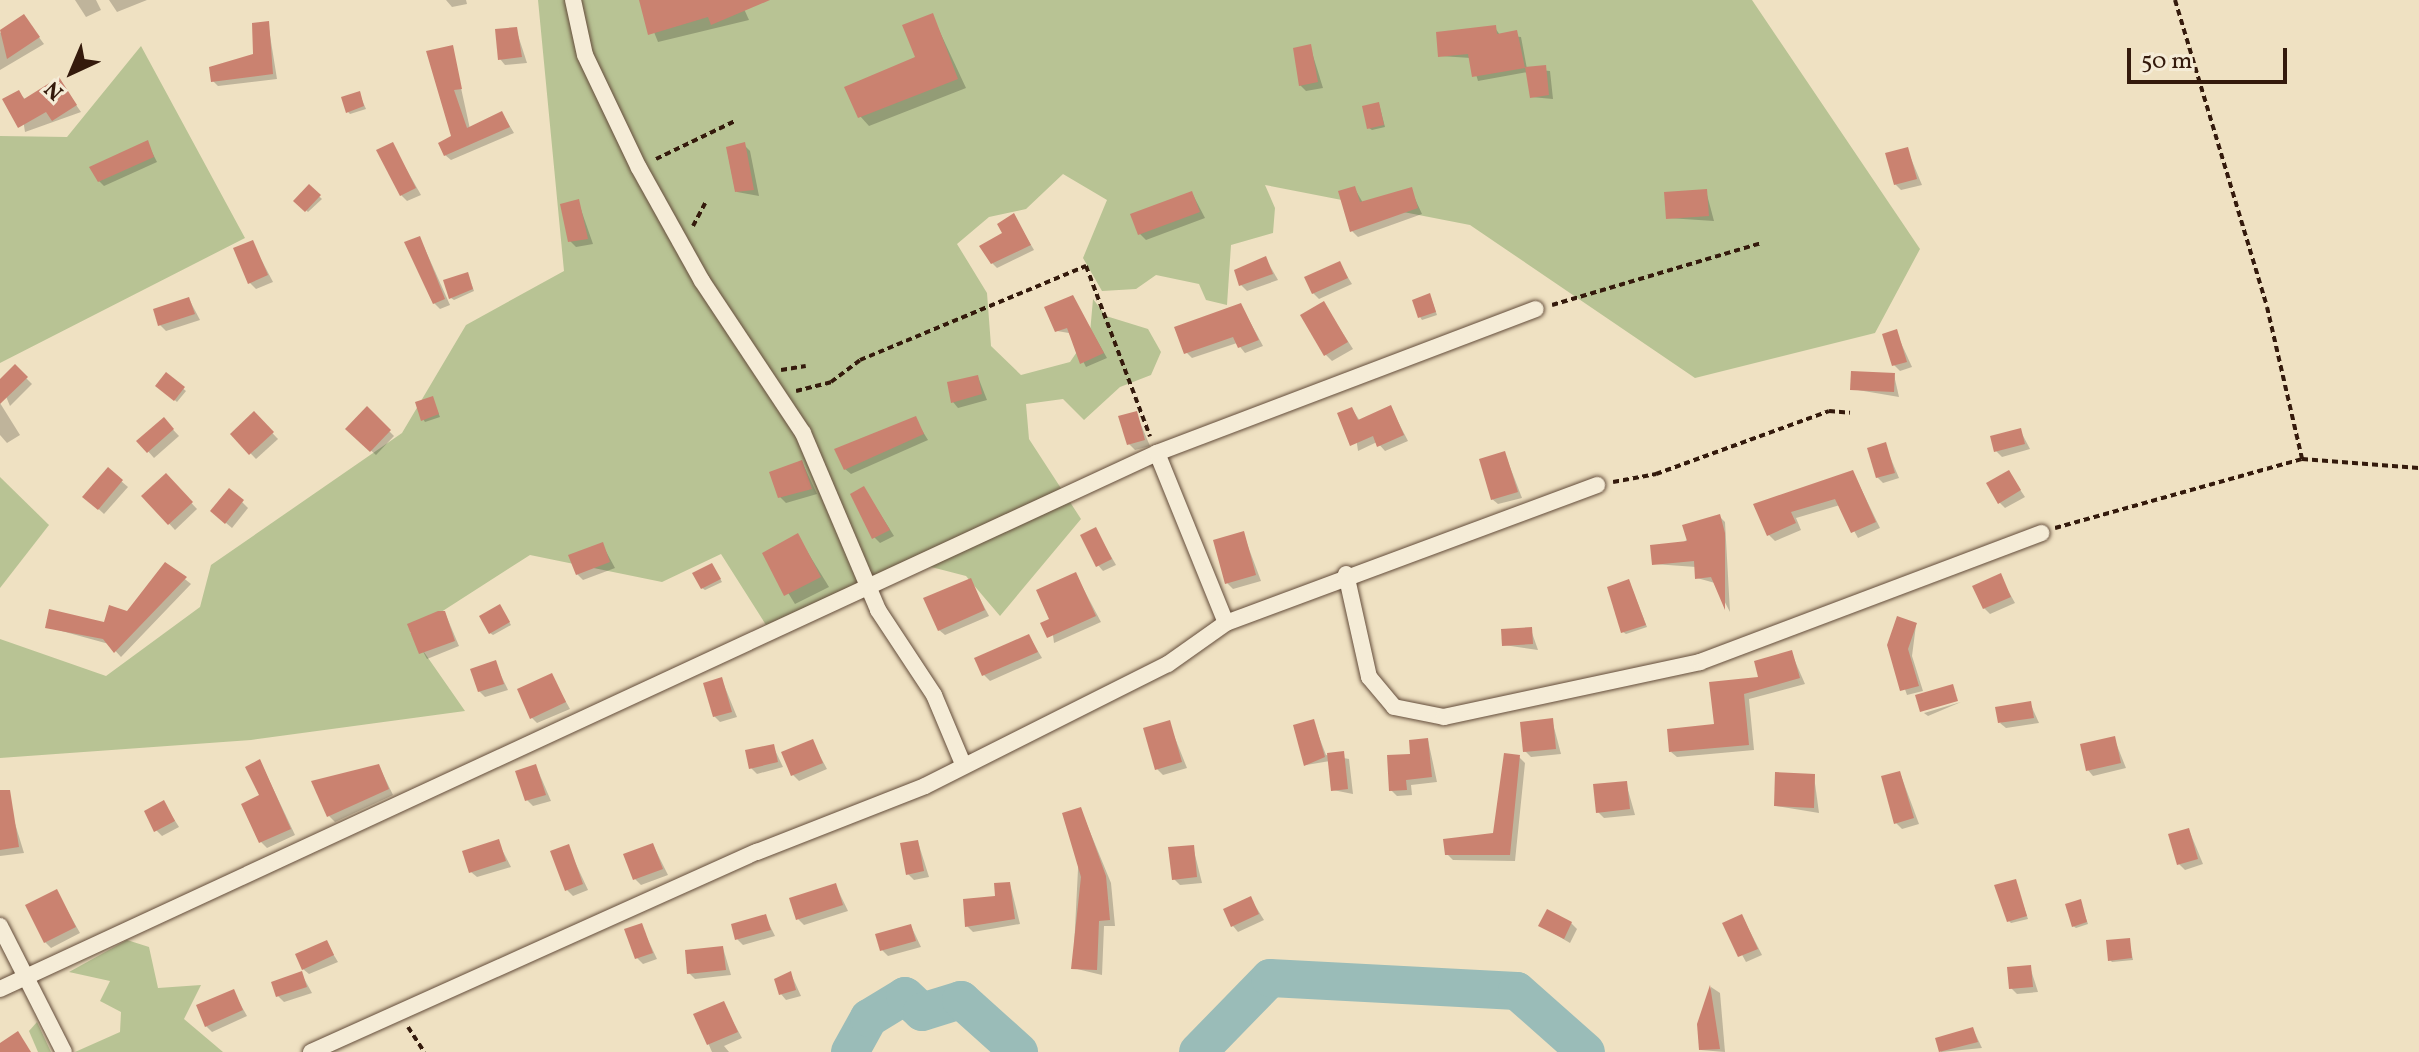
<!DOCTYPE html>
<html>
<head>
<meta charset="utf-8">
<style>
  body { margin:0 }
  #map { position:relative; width:2419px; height:1052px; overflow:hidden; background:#efe1c2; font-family:Vollkorn,serif }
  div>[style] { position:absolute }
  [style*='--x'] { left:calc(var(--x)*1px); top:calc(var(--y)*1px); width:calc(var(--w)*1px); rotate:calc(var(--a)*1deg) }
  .green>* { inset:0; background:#b8c394 }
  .shadow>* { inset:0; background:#0003 }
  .river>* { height:38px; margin:-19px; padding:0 19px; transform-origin:19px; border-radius:19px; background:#9abcb8 }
  .building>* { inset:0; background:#ca8270 }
  .path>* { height:4px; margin-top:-2px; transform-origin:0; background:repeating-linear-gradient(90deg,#341a0c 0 6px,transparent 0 10px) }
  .roads { filter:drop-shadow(0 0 2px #634c3a) drop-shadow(0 0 2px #634c3a) }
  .minor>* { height:16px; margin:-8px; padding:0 8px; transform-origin:8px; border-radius:8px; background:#f5ecd7 }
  span { translate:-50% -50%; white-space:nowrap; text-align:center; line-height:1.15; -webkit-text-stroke:7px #f5ecd7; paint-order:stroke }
  .north { position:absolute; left:32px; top:32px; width:80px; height:80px; -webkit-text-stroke:6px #f5ecd7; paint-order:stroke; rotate:224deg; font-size:22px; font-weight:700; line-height:32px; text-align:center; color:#341a0c }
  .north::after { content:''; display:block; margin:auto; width:28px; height:36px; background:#341a0c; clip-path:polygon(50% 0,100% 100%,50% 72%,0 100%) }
  .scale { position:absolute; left:2127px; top:48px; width:160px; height:36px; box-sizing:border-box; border:4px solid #341a0c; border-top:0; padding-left:10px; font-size:24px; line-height:28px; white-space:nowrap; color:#341a0c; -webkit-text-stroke:6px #f5ecd7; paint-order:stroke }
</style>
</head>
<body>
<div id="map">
  <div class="green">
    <div style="clip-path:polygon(538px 0,1752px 0,1920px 249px,1875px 333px,1695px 378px,1470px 225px,1265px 185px,1275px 208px,1273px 233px,1231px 245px,1227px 305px,1206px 300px,1199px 284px,1156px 275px,1136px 289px,1102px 291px,1083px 258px,1107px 200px,1063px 174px,1026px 209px,989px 217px,957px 244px,987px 293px,991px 346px,1021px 375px,1070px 362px,1090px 333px,1093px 299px,1106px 316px,1148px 329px,1161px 352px,1151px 375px,1120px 387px,1084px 420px,1063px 399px,1026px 404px,1029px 439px,1081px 519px,1000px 616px,966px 576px,908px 561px,766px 625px,721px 554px,662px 582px,530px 555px,410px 632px,465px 711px,251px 740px,0 758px,0 639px,106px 676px,200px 607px,211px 565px,402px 433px,466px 325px,564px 271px)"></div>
    <div style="clip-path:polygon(141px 46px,245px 238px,0 363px,0 136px,67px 137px)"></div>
    <div style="clip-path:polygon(0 477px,49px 525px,0 588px)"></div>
    <div style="clip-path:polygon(127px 940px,149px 947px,158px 988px,201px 985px,184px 1019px,223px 1052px,75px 1052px,120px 1032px,121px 1012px,100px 1001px,110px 981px,69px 972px)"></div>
    <div style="clip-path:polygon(37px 1022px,51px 1052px,38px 1052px,29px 1031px)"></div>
  </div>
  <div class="shadow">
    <div style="clip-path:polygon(75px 0,96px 0,101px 10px,86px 17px)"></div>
    <div style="clip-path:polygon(109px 0,147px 0,117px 12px)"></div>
    <div style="clip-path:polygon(446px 0,466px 0,467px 4px,452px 7px)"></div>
    <div style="clip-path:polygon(641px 0,740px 0,749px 20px,658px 42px)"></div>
    <div style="clip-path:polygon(932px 15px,966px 88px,869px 126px,860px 116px,917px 58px)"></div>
    <div style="clip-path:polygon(24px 17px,44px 44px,0 70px,0 33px)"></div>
    <div style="clip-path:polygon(268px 23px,277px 79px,218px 86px,213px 81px,255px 55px)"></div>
    <div style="clip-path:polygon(1495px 28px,1500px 35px,1521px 37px,1527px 69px,1550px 71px,1553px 99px,1531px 97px,1528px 72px,1478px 81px,1471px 58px,1440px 56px)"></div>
    <div style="clip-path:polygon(516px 29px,527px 63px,505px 65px,500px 59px)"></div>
    <div style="clip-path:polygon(1310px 46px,1323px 88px,1306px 91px,1300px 85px)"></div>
    <div style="clip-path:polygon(452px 47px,470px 129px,502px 113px,514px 133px,451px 160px,445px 155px,453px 137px)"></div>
    <div style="clip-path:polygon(58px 79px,81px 112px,25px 132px,19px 93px,26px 100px)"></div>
    <div style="clip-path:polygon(359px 93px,366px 109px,350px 114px,348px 112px)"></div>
    <div style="clip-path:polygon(1379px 104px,1385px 127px,1372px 130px,1369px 128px)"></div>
    <div style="clip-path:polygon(147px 142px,157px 162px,104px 186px,99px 181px)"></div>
    <div style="clip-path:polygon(392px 144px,421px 195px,407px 201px,401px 195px)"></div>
    <div style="clip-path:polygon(744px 145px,750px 151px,759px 196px,737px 192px)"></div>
    <div style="clip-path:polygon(1907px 149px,1922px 185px,1901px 190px,1895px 184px)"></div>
    <div style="clip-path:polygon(309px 187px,322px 199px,308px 212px,296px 201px)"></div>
    <div style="clip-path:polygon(1355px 189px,1363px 203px,1411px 190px,1422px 214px,1358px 237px,1352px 231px)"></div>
    <div style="clip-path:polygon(1706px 191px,1714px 221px,1668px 218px)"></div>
    <div style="clip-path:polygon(1192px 193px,1205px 218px,1146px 240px,1140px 234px)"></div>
    <div style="clip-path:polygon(578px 201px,593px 244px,576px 247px,570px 241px)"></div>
    <div style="clip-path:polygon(1014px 216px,1034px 250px,997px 268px,992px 263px)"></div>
    <div style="clip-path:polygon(420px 238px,450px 305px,440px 309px,434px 303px)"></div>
    <div style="clip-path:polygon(252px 242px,273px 282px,256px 289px,250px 283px)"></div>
    <div style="clip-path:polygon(1266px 259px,1278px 280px,1247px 291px,1241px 285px)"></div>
    <div style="clip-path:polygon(1339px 263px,1352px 284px,1319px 299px,1313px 293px)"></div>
    <div style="clip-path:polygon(468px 274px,474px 291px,454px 300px,451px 298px)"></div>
    <div style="clip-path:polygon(1073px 298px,1107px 358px,1086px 367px,1069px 333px,1057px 331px)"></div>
    <div style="clip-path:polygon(1431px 298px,1437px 315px,1422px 320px,1420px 317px)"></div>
    <div style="clip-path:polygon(189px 299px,200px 320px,166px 331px,160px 325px)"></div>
    <div style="clip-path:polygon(1324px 304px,1353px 349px,1332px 361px,1326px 355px)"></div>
    <div style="clip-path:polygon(1241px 305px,1263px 346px,1245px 353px,1237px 343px,1192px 358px,1186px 352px)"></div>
    <div style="clip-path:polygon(1896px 332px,1912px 367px,1900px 371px,1894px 365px)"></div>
    <div style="clip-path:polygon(15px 367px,32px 384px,10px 406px,0 382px)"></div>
    <div style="clip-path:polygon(166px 375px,186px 391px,177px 402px,158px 385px)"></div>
    <div style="clip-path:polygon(1894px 375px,1899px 397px,1852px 389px)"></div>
    <div style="clip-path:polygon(978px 377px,987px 400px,958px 408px,953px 402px)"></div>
    <div style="clip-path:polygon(432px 398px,440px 417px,425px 422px,423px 419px)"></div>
    <div style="clip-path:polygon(0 403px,20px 435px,7px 443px,0 435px)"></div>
    <div style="clip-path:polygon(1391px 408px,1408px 441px,1385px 451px,1377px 442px,1358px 451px,1352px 409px,1360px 421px)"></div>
    <div style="clip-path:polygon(367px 409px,394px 436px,376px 455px,347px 429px)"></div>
    <div style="clip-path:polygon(1136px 413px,1150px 446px,1135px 450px,1129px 444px)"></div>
    <div style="clip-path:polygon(254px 414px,278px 439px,256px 459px,232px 434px)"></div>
    <div style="clip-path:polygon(915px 419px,928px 440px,851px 474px,845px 469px)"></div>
    <div style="clip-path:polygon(164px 420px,179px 436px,154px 458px,139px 441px)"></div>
    <div style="clip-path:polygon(2020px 430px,2030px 449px,2002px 457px,1996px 451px)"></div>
    <div style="clip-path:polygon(1885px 445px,1899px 478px,1883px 483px,1877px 477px)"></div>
    <div style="clip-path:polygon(1505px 454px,1522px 498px,1498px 504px,1492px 499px)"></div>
    <div style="clip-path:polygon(802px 462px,817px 494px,786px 503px,780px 497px)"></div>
    <div style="clip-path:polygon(108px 470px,128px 487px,104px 514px,91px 502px)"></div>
    <div style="clip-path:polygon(1853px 472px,1880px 528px,1858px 538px,1840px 505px,1796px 518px,1801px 530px,1775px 541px,1769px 535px,1756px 505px)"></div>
    <div style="clip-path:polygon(2009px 473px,2025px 497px,2005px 508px,1999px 502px)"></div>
    <div style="clip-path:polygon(166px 476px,197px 509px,175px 530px,144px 496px)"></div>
    <div style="clip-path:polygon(864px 488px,894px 536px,880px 543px,874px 537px)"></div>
    <div style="clip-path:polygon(242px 502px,248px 508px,232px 528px,219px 517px)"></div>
    <div style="clip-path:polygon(1719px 516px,1725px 522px,1730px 612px,1715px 583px,1697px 578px,1696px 567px,1654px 564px)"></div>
    <div style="clip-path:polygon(1096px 530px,1116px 565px,1103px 571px,1098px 565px)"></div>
    <div style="clip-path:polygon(1243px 533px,1261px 581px,1233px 589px,1227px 583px)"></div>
    <div style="clip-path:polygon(797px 535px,829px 587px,795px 604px,764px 554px)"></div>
    <div style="clip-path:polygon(602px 544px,615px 568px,583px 580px,577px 574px)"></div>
    <div style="clip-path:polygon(166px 564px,191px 584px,121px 657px,109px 644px,47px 627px,105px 624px,127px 613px)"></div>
    <div style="clip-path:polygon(714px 568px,722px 582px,705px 590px,702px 588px)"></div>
    <div style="clip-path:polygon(1076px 575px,1101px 622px,1054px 643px,1051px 620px)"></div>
    <div style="clip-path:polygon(2000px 576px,2015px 603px,1990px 614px,1984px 608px)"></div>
    <div style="clip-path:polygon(970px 580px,989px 616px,945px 635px,939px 630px)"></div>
    <div style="clip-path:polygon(1629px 581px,1647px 627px,1626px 634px,1623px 632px)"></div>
    <div style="clip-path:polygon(502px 609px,511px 625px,493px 635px,490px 633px)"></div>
    <div style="clip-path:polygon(445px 613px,459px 646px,427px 659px,409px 625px)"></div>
    <div style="clip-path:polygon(1916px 625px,1912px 656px,1923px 691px,1907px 695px,1890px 646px)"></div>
    <div style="clip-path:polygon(1531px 630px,1538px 650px,1504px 645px)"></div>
    <div style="clip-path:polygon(1029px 636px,1042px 658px,990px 681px,984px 675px)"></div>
    <div style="clip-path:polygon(1791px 652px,1805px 684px,1749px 699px,1754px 750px,1677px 757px,1671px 752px,1716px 726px,1712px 684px,1761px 679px)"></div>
    <div style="clip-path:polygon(495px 663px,508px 690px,485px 697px,479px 691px)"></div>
    <div style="clip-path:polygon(551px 675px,570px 709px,537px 723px,531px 717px)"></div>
    <div style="clip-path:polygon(722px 680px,737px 717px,720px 722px,714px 716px)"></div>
    <div style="clip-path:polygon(1961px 702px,1928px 716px,1924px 713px)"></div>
    <div style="clip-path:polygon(2030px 703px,2039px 723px,2006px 728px,2000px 723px)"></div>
    <div style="clip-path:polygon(1552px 720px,1561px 754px,1531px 757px,1525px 751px)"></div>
    <div style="clip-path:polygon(1313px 721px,1326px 755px,1349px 759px,1353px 794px,1333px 790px,1330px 761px,1306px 765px)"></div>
    <div style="clip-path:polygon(1169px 723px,1187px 768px,1163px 775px,1157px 769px)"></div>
    <div style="clip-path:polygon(2114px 738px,2126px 768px,2093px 776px,2088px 770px)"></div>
    <div style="clip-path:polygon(1428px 740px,1437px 782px,1411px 785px,1412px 795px,1397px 796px,1391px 790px)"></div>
    <div style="clip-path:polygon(812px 741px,827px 769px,799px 781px,793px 775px)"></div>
    <div style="clip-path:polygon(773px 746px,783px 767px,757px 774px,751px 768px)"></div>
    <div style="clip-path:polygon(1519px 757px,1525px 763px,1515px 861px,1453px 860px,1447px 854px,1495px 835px)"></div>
    <div style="clip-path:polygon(260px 761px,295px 835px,267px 848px,261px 842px)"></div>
    <div style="clip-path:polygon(379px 766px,393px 795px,335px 822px,329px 816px)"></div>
    <div style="clip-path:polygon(536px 766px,551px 801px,533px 806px,527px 800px)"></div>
    <div style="clip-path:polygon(1900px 773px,1919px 824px,1902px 829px,1896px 823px)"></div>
    <div style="clip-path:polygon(1814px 776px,1819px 813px,1776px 806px)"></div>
    <div style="clip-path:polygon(1626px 783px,1635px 815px,1604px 818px,1598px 812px)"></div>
    <div style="clip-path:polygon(163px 802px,179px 827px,162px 836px,156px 830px)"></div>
    <div style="clip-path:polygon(1081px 810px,1111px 883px,1115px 926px,1104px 926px,1102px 975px,1073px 968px)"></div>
    <div style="clip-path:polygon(13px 817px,24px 853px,0 856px,0 819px)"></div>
    <div style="clip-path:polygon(2189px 830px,2203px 864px,2185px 870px,2179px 864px)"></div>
    <div style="clip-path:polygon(498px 842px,511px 867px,477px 877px,471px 872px)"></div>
    <div style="clip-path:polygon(918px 842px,929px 877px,914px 880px,908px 874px)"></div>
    <div style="clip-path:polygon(653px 845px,668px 875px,641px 885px,635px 879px)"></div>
    <div style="clip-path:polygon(568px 847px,588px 890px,573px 896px,567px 890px)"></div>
    <div style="clip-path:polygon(1193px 847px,1202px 883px,1180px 885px,1174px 879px)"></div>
    <div style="clip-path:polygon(2015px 881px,2028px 919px,2011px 923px,2009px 921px)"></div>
    <div style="clip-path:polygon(1010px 884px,1020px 924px,973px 932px,967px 926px)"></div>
    <div style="clip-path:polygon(836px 886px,848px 911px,804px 925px,798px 919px)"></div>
    <div style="clip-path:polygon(57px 892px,80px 933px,51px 948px,45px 942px)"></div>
    <div style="clip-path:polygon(1251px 899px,1264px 920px,1238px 932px,1233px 926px)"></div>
    <div style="clip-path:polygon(2080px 901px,2088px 924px,2076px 928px,2073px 926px)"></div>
    <div style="clip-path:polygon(765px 916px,775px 936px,743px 945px,737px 939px)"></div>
    <div style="clip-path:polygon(1742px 916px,1762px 955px,1746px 962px,1725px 924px)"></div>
    <div style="clip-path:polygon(1571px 923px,1577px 929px,1570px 943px,1541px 926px)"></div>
    <div style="clip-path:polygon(641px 925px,657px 959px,643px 964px,637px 958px)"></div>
    <div style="clip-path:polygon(911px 926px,921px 947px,888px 956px,882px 950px)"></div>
    <div style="clip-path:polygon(2129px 940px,2133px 960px,2112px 962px,2110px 960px)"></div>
    <div style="clip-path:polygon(326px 942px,338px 962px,309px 974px,303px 969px)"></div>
    <div style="clip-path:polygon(723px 948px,731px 975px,695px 979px,689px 973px)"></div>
    <div style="clip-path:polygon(2030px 967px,2038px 992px,2017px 994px,2011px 988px)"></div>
    <div style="clip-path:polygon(301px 973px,312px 993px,284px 1002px,278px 996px)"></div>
    <div style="clip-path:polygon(791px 974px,801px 996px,786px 1000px,781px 994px)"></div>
    <div style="clip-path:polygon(1711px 987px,1720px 993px,1725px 1052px,1701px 1050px,1700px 1024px)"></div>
    <div style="clip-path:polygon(233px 991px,247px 1016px,212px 1032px,206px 1026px)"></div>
    <div style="clip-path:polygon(723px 1003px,742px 1038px,724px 1046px,729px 1052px,712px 1052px,696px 1015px)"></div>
    <div style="clip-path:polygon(1973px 1029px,1982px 1048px,1941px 1052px,1937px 1039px)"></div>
  </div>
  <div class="river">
    <div style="--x:850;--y:1052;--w:39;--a:-61"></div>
    <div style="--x:869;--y:1018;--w:42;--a:-31.4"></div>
    <div style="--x:905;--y:996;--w:23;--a:43"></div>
    <div style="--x:922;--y:1012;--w:41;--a:-17.1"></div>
    <div style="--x:961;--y:1000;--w:78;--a:41.9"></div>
    <div style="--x:1198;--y:1052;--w:103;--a:-45.8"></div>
    <div style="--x:1270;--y:978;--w:247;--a:3"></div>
    <div style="--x:1517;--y:991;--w:92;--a:41.5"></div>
  </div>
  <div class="building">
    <div style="clip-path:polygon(639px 0,770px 0,711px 25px,708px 17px,648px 35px)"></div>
    <div style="clip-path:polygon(933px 13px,958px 79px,858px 118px,844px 87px,915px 57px,902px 25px)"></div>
    <div style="clip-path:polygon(24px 14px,40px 37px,7px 59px,0 30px)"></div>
    <div style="clip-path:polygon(269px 21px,273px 74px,211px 82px,209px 67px,253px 54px,252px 23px)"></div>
    <div style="clip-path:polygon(1496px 25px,1497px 34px,1517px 30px,1525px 68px,1472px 77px,1468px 54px,1438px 57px,1436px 32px)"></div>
    <div style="clip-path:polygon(517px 27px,522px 57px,498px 60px,495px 29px)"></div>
    <div style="clip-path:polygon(1311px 44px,1318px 82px,1299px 86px,1293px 48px)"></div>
    <div style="clip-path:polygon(453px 45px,462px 89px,454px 90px,467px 128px,502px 111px,510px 127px,444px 156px,438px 143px,451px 136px,426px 51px)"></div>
    <div style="clip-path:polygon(1546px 65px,1549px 95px,1530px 98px,1525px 67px)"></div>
    <div style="clip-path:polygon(59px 77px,77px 105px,52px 121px,46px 112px,18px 128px,2px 99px,19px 90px,24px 99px)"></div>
    <div style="clip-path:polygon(360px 91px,364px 106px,346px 113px,341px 97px)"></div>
    <div style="clip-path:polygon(1379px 102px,1384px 125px,1367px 129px,1362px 106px)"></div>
    <div style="clip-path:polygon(148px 140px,154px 157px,98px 182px,89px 167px)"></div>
    <div style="clip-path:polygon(393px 142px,416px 188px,400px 196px,376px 150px)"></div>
    <div style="clip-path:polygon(745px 142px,754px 190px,735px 192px,726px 147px)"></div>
    <div style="clip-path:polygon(1908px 147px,1917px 179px,1894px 185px,1885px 153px)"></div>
    <div style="clip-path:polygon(309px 184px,321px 195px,305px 212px,293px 201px)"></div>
    <div style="clip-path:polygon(1355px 186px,1360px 202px,1412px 187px,1418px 208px,1350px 232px,1338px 191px)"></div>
    <div style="clip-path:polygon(1707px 189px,1709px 216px,1666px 219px,1664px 192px)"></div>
    <div style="clip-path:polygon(1192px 191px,1200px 212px,1138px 235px,1130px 214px)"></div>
    <div style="clip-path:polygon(579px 199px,588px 239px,568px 242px,560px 204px)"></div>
    <div style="clip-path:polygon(1014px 213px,1031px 245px,991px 264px,979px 246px,1002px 233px,997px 224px)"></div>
    <div style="clip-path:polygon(420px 236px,445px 299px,433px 304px,404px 242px)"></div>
    <div style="clip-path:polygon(253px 240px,268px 275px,248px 284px,233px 248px)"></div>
    <div style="clip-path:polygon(1266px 256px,1273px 274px,1239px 286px,1234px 270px)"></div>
    <div style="clip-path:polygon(1340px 261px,1348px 278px,1312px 294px,1304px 277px)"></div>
    <div style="clip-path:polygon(468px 272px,473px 289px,449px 299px,443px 280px)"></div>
    <div style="clip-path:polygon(1430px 293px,1436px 312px,1418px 318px,1412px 300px)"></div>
    <div style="clip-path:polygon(1073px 295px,1104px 353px,1080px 364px,1067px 328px,1055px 332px,1044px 307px)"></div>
    <div style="clip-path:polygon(189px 297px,195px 314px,158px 326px,153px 309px)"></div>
    <div style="clip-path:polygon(1324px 301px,1348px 342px,1324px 356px,1300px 315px)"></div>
    <div style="clip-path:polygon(1241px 303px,1259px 340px,1238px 348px,1233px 337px,1184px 354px,1174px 327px)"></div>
    <div style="clip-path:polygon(1897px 329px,1907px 362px,1892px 366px,1882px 334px)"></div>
    <div style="clip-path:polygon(15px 364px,28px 377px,0 404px,0 379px)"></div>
    <div style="clip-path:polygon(1851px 371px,1895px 373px,1894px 392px,1850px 390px)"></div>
    <div style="clip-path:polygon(166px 372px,185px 387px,174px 401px,155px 386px)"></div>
    <div style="clip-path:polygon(978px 375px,982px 394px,951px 403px,947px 382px)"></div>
    <div style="clip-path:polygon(433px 396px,439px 414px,421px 421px,415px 402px)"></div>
    <div style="clip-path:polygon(1391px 405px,1404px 435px,1377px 447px,1373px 436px,1350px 446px,1337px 413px,1352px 407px,1358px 420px)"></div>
    <div style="clip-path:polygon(367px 406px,391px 430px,370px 452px,345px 429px)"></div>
    <div style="clip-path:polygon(254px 411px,274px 432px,249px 455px,230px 434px)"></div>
    <div style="clip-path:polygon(1137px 411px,1145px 440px,1127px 445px,1118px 416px)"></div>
    <div style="clip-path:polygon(916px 416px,924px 434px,844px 470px,834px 449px)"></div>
    <div style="clip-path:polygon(164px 417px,174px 429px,147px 453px,136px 441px)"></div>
    <div style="clip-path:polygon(2021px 428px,2025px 444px,1994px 452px,1990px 436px)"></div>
    <div style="clip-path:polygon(1886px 442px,1895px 473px,1876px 478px,1867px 448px)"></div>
    <div style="clip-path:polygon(1505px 451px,1518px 492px,1491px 500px,1479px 459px)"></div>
    <div style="clip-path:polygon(802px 460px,812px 489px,778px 498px,769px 472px)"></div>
    <div style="clip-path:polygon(108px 467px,123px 480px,98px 510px,82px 497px)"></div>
    <div style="clip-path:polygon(1853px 470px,1876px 522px,1851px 533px,1835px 499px,1791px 512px,1796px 523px,1767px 536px,1753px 504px)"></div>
    <div style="clip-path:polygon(2009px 470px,2021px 490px,1998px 504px,1986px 483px)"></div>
    <div style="clip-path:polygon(166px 473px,193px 502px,168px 525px,141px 496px)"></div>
    <div style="clip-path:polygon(864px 486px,890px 530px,872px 539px,850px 494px)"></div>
    <div style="clip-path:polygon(229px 488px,244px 500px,225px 524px,210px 511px)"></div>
    <div style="clip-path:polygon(1720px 514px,1725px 533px,1725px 610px,1711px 577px,1695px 579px,1694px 561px,1652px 565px,1650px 545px,1687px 541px,1682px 525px)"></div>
    <div style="clip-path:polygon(1096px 527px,1112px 559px,1096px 567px,1080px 535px)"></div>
    <div style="clip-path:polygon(1244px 531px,1256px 575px,1225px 584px,1213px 540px)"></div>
    <div style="clip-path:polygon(798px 533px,821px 577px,784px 596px,762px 553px)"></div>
    <div style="clip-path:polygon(603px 542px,610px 562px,576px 575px,568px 555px)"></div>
    <div style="clip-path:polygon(165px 562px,187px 577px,114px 653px,103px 639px,45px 628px,49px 609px,104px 622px,109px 605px,127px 611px)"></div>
    <div style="clip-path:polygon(712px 563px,721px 579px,701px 589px,692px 573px)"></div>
    <div style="clip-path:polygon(1076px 572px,1096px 616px,1047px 638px,1040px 623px,1049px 619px,1036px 590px)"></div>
    <div style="clip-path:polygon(2001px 573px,2011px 597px,1983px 609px,1972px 586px)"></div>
    <div style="clip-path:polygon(971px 578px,985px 610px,938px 631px,923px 598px)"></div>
    <div style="clip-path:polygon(1629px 579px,1646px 625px,1621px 633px,1607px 587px)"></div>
    <div style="clip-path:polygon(500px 604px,510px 622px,489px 634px,479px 616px)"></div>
    <div style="clip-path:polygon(438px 611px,445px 611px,455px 641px,419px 654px,407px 624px)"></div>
    <div style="clip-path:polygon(1897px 616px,1917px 623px,1908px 649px,1919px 686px,1900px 691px,1887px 645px)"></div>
    <div style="clip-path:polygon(1532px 627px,1533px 644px,1502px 646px,1501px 629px)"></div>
    <div style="clip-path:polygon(1029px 634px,1038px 652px,982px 676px,974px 658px)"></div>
    <div style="clip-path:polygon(1792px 650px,1800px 678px,1744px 694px,1749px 745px,1669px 752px,1667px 729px,1714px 724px,1709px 682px,1758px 677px,1754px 661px)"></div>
    <div style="clip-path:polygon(496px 660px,504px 684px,478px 692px,470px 669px)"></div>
    <div style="clip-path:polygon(552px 673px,566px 702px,530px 719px,517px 689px)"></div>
    <div style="clip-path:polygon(722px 677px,732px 712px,713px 717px,703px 683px)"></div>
    <div style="clip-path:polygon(1953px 684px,1958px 701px,1920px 712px,1915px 695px)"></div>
    <div style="clip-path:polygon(2031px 701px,2034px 718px,1998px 723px,1995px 707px)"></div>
    <div style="clip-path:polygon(1553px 718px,1556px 749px,1523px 752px,1520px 722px)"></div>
    <div style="clip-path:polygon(1314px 719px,1325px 757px,1304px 766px,1293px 725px)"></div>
    <div style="clip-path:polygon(1170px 720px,1182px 762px,1155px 770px,1143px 728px)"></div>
    <div style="clip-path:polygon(2115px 736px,2121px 763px,2086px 771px,2080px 744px)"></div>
    <div style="clip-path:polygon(1428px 738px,1432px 777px,1406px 780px,1407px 790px,1389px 791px,1387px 755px,1410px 754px,1409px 740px)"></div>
    <div style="clip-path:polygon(813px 739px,823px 763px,791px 776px,781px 752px)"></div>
    <div style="clip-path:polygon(774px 744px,778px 762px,749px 769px,745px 750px)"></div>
    <div style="clip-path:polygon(1344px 751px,1348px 789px,1331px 791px,1327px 753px)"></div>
    <div style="clip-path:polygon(1504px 753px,1520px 755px,1510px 855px,1445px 855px,1443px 839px,1493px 833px)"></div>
    <div style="clip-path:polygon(260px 759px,291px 829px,259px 843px,241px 804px,259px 795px,245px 767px)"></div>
    <div style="clip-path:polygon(379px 764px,389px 789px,327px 817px,311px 781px)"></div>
    <div style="clip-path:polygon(536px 764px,546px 795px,525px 801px,515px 771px)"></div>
    <div style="clip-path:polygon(1900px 771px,1914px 818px,1894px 824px,1881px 776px)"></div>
    <div style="clip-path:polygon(1775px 772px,1815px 774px,1814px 808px,1774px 806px)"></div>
    <div style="clip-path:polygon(1627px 781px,1630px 809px,1596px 813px,1593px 784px)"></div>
    <div style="clip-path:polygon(0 790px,10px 790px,19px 847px,0 850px)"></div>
    <div style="clip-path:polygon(164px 800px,175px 821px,154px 832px,144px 811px)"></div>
    <div style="clip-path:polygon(1081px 807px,1106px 876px,1110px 920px,1099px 921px,1097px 970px,1071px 969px,1081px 877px,1062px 813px)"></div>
    <div style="clip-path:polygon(2189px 828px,2198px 859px,2177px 865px,2168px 834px)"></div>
    <div style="clip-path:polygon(499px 839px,506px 861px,469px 873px,462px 851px)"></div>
    <div style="clip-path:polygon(918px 840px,924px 871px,906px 875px,900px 843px)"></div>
    <div style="clip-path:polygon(653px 843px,663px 869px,633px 880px,623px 854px)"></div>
    <div style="clip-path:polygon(569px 844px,583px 884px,565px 891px,550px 851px)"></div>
    <div style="clip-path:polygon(1194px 845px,1197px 877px,1172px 880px,1168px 847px)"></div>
    <div style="clip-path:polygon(2016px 879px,2027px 916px,2007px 922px,1994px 885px)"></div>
    <div style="clip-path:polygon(1010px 882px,1015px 919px,965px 927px,963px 899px,995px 896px,994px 883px)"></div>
    <div style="clip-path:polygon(836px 883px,843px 905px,796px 920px,789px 898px)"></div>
    <div style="clip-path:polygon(57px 889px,76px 927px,44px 943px,25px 905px)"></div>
    <div style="clip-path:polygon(1251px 896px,1259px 914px,1231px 927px,1223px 909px)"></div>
    <div style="clip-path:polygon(2081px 899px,2087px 922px,2072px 927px,2065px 904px)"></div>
    <div style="clip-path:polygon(1547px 909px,1572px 922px,1564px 939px,1538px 926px)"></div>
    <div style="clip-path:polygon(766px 914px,771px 930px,735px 940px,731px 924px)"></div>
    <div style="clip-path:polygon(1742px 914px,1758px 949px,1738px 957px,1722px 923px)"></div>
    <div style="clip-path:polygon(642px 923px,653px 953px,635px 959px,624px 929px)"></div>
    <div style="clip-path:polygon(911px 924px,916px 941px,880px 951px,875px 934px)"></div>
    <div style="clip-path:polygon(2130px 938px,2132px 958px,2108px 961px,2106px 940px)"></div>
    <div style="clip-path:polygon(327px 940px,334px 955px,302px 970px,295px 954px)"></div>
    <div style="clip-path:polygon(723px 946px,726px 970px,687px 974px,685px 950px)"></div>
    <div style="clip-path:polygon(2031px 965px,2033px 987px,2009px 989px,2007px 967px)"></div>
    <div style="clip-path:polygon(302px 971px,307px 987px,276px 997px,271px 982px)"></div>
    <div style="clip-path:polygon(791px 971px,796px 990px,779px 995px,774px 979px)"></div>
    <div style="clip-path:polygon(1710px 985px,1720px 1049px,1699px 1050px,1697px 1024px)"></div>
    <div style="clip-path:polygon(234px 989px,243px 1010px,205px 1027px,196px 1005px)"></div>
    <div style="clip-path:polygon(724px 1001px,738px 1032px,707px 1045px,693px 1014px)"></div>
    <div style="clip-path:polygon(1973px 1027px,1978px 1042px,1939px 1052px,1935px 1038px)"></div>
    <div style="clip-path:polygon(18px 1031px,31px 1052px,0 1052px,0 1043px)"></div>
  </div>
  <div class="path">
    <div style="--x:2175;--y:0;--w:320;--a:73.3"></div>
    <div style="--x:2267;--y:307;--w:156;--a:77"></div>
    <div style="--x:656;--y:159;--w:88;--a:-25.7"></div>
    <div style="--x:693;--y:226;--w:26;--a:-62"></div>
    <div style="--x:1552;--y:305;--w:218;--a:-16.5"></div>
    <div style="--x:781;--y:370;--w:25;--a:-9"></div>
    <div style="--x:796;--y:391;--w:36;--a:-14"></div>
    <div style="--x:831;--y:382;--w:36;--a:-37"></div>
    <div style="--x:860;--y:360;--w:245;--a:-22.6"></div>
    <div style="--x:1086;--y:266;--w:182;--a:69.4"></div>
    <div style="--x:1613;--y:482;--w:44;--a:-10.5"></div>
    <div style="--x:1656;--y:474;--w:184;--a:-20"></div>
    <div style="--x:1829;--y:411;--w:21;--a:5"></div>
    <div style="--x:2055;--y:528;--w:256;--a:-15.6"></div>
    <div style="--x:2302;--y:459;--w:117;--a:4.4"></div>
    <div style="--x:408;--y:1027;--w:30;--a:57"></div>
  </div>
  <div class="roads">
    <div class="minor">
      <div style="--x:573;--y:0;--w:56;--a:77.7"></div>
      <div style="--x:585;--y:55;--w:125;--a:64.5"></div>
      <div style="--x:639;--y:168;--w:129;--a:60.9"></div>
      <div style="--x:702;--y:281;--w:182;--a:56.4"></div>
      <div style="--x:803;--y:433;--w:192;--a:67"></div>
      <div style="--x:878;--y:610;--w:102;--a:56.6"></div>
      <div style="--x:934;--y:695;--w:75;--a:67.2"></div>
      <div style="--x:1157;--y:453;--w:183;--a:67.9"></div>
      <div style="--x:1346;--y:574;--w:106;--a:77.4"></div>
      <div style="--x:1369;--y:677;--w:39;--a:50"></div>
      <div style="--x:1394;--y:707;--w:51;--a:11.3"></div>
      <div style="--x:1444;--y:717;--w:262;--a:-12.1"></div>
      <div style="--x:1700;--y:662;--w:365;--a:-20.7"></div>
      <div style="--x:0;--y:926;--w:141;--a:63.1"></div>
      <div style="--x:0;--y:989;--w:1275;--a:-24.86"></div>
      <div style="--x:1157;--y:453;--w:405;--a:-20.8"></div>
      <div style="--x:311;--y:1052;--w:489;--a:-24.2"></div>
      <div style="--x:757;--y:852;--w:180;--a:-21.4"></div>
      <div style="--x:925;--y:786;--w:272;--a:-26.7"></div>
      <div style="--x:1168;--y:664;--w:71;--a:-35.3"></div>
      <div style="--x:1226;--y:623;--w:396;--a:-20.4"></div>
    </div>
  </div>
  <div class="north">N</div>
  <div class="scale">50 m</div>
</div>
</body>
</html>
